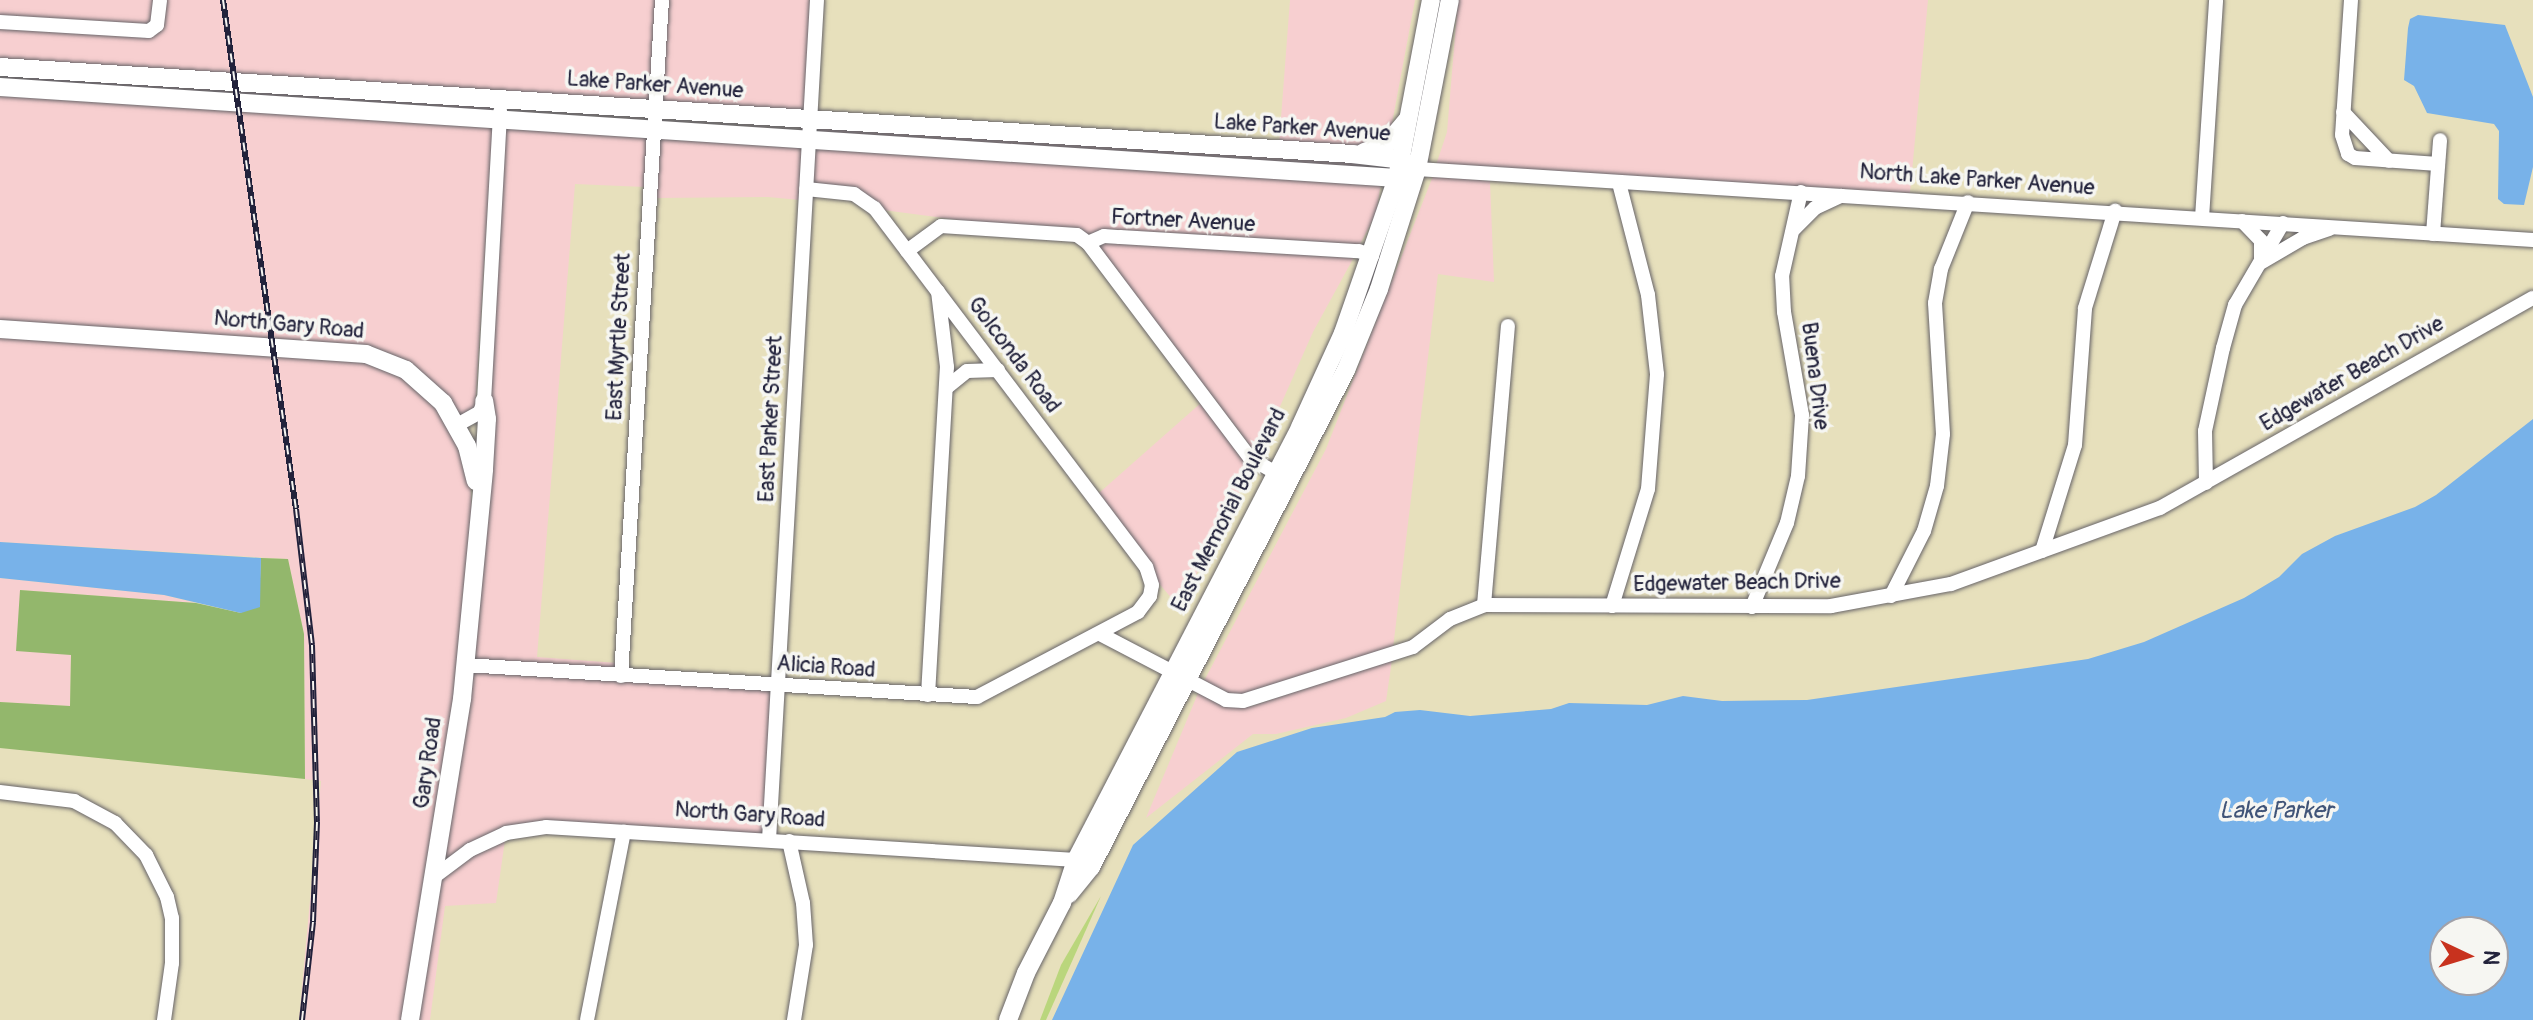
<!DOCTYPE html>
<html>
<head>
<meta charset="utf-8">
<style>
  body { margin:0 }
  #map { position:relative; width:2533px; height:1020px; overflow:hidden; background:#e7e0bc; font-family:Pangolin,sans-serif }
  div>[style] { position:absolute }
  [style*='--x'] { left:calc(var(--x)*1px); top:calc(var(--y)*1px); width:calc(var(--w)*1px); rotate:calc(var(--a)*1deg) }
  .built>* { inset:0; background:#f7cfd0 }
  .green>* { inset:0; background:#bad67c }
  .forest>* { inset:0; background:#93b76c }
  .water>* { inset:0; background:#78b2e9 }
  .roads { filter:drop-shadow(0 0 2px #676468) drop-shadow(0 0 2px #676468) }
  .minor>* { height:14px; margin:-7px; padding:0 7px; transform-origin:7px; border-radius:7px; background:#fff }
  .major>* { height:18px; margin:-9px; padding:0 9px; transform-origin:9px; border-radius:9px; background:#fff }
  .rail>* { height:6px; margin-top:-3px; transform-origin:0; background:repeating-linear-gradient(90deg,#f6f6f2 0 9px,#22223b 0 18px); box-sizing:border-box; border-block:2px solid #22223b }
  span { translate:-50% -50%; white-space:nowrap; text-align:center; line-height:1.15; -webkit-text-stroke:7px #f6f6f2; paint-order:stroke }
  .street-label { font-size:22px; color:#22223b }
  .water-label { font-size:24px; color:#405478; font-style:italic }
  .north { position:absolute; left:2429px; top:916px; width:80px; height:80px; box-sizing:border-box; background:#f6f6f2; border:2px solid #a1a1a9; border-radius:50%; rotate:94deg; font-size:22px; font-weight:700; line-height:32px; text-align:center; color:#22223b }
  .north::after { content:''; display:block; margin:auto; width:28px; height:36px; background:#c8321e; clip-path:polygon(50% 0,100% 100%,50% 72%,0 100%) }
</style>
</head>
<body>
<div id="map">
  <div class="built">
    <div style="clip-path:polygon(0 0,154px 0,152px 22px,147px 26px,0 17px)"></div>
    <div style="clip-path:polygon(167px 0,656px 0,649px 103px,0 61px,0 28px,149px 37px)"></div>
    <div style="clip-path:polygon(668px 0,811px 0,805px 114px,661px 104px)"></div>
    <div style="clip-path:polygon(1290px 0,1415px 0,1390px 134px,1352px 149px,1279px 144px)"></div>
    <div style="clip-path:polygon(1458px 0,1928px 0,1910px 193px,1436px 165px,1447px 132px)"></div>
    <div style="clip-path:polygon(43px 75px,494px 104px,494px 114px,24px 82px)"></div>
    <div style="clip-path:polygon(0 93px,493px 125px,475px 409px,460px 418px,402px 362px,0 323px)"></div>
    <div style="clip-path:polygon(505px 125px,647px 134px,645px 187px,575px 184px,537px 657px,617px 663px,616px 671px,471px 660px)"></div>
    <div style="clip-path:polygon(818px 125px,1384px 164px,1383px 172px,817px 135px)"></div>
    <div style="clip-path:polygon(659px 135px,804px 144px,800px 200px,768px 197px,655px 198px)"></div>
    <div style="clip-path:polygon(816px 145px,1381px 183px,1376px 214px,1359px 246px,1089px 237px,883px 210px,813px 185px)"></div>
    <div style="clip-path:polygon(1433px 176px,1490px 181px,1494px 282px,1438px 274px,1393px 648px,1250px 696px,1228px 694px,1204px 681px,1326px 449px)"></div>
    <div style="clip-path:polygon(1105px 242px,1354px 257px,1313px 332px,1258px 456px,1097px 245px)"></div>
    <div style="clip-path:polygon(0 334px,343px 356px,387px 367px,431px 397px,469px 469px,472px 511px,456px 699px,404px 1020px,299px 1020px,321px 781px,305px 779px,304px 634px,288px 559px,0 542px)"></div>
    <div style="clip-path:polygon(1202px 402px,1253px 466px,1179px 607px,1157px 581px,1099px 493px)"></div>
    <div style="clip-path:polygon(0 578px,164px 595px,196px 603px,20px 590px,71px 654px,70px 706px,0 702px)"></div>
    <div style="clip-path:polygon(1392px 660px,1386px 701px,1346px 718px,1276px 734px,1253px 734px,1146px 818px,1199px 691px,1242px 707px,1252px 706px)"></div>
    <div style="clip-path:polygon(470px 671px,771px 691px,763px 834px,546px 822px,442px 864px)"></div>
    <div style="clip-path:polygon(505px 840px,496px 903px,445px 906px,430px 1020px,416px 1020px,439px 880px,474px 854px)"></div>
  </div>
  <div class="green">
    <div style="clip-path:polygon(1101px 896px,1046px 1020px,1040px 1020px,1061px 965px)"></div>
  </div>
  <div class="forest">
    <div style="clip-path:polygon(261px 558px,288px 559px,304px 634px,305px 779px,0 748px,0 702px,70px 706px,71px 655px,16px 651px,20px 590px,196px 603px,241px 613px,260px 579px)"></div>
  </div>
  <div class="water">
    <div style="clip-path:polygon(2418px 15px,2505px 25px,2533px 97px,2533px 167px,2524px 205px,2504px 204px,2498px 199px,2499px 131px,2494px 124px,2427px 113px,2414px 86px,2404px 80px,2408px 28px,2410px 19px)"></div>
    <div style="clip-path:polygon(evenodd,2533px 419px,2533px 1020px,1052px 1020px,1133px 845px,1237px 752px,1312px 728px,1385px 717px,1395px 712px,1420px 710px,1470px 716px,1551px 709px,1569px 703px,1647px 705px,1683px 696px,1722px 701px,1807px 700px,2088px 659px,2144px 642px,2244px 598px,2279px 577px,2302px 554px,2335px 536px,2415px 507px,2436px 495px,2533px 419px,2445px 932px,2493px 932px,2493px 980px,2445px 980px,2445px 932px)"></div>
    <div style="clip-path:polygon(0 542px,261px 558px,260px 607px,241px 613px,164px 595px,0 578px)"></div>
  </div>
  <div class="roads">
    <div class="minor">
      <div style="--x:2351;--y:0;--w:135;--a:93.8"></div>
      <div style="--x:2342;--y:135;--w:20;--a:72"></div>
      <div style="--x:2348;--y:154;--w:8;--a:30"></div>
      <div style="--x:2355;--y:158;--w:83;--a:4.1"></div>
      <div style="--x:0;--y:22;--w:149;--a:3.5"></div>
      <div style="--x:149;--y:31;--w:10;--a:-37"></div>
      <div style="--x:157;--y:25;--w:25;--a:-83"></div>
      <div style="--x:2343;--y:112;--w:67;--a:46.8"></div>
      <div style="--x:1417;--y:169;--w:1118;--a:3.64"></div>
      <div style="--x:2202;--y:218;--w:218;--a:-86.3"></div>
      <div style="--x:2242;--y:221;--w:28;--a:46"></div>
      <div style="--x:2261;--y:241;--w:19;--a:90"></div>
      <div style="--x:1794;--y:229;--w:30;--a:-45"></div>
      <div style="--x:1815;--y:208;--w:29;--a:-25"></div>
      <div style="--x:2433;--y:234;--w:94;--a:-85.7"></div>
      <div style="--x:1088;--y:243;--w:17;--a:-24"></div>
      <div style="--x:1104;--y:236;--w:16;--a:4"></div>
      <div style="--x:1120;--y:237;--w:239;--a:3.4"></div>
      <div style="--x:1359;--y:251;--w:14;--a:21"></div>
      <div style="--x:907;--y:251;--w:42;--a:-36.3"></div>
      <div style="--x:941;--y:226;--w:136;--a:3.8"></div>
      <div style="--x:1077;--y:235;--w:14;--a:36"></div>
      <div style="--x:1088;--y:243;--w:269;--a:53"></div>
      <div style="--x:1250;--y:458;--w:30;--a:30"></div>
      <div style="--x:2262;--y:262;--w:48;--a:-30.3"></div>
      <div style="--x:2303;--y:238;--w:28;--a:-19"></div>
      <div style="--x:946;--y:388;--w:27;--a:-39"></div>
      <div style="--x:967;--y:371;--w:31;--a:-2"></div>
      <div style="--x:457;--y:425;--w:26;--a:-29"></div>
      <div style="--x:480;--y:412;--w:12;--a:-70"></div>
      <div style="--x:484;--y:401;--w:290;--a:-86.8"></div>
      <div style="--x:2206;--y:483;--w:52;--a:-91.1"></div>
      <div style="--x:2205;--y:431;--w:85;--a:-77.8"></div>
      <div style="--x:2223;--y:348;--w:45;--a:-74.4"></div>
      <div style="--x:2235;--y:305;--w:95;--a:-59.7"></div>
      <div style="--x:2042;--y:551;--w:111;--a:-72.7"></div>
      <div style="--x:2075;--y:445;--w:137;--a:-85.8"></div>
      <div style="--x:2085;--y:308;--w:102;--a:-72.8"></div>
      <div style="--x:1891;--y:596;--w:73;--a:-63.1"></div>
      <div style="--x:1924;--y:531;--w:47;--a:-73.9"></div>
      <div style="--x:1937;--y:486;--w:52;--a:-83.4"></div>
      <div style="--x:1943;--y:434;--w:131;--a:-93.5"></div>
      <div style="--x:1935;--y:303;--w:35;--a:-80"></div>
      <div style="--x:1941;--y:269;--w:72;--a:-68.1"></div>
      <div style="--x:1484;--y:605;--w:280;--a:-85.1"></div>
      <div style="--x:1612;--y:606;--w:122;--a:-72.9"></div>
      <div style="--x:1648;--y:489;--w:115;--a:-85.5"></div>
      <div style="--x:1657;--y:374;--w:80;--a:-96.5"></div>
      <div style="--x:1648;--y:295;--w:116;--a:-104.5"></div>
      <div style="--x:1752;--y:607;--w:91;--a:-67.4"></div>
      <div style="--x:1787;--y:523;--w:48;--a:-76.8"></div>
      <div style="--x:1798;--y:476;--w:61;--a:-86.2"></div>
      <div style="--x:1802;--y:415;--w:105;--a:-99.9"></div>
      <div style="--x:1784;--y:312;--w:36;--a:-93"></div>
      <div style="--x:1782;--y:276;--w:86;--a:-77.3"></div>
      <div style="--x:1100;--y:634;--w:142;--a:27.6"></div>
      <div style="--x:1226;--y:700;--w:17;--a:3"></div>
      <div style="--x:1243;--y:701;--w:178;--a:-17.6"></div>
      <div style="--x:1413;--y:647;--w:46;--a:-37.1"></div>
      <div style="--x:1450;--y:619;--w:37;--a:-22"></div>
      <div style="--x:1484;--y:605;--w:347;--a:0.2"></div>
      <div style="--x:1831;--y:606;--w:122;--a:-10.4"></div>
      <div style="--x:1951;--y:584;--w:222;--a:-20"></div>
      <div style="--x:2160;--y:508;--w:428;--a:-29.4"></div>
      <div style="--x:465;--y:665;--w:513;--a:3.58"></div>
      <div style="--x:977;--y:697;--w:182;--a:-27.8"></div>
      <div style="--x:1138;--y:612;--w:20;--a:-53"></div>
      <div style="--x:1150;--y:596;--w:11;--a:-80"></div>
      <div style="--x:1152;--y:585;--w:19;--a:-108"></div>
      <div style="--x:1146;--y:567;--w:450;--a:-127.1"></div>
      <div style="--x:874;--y:208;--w:24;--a:-145"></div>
      <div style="--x:854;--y:194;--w:48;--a:-174.1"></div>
      <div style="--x:621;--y:676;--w:677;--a:-86.53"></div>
      <div style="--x:928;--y:695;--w:329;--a:-86.7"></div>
      <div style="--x:947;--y:367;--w:76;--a:-96.8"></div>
      <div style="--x:0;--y:792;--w:75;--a:6.9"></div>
      <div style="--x:74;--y:801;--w:47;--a:28.2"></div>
      <div style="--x:115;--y:823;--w:45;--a:45.9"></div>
      <div style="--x:146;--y:855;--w:47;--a:63.4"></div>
      <div style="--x:167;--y:897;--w:22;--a:77"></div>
      <div style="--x:172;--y:918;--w:45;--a:90"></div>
      <div style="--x:172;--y:963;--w:58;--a:98"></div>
      <div style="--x:769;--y:840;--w:841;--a:-86.73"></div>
      <div style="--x:789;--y:841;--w:64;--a:77.3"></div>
      <div style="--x:803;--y:903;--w:42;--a:85.9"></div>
      <div style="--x:806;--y:945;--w:76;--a:99.1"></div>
      <div style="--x:434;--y:877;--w:45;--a:-36.9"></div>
      <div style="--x:470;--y:850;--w:40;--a:-25"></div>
      <div style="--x:506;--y:833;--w:40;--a:-8.5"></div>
      <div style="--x:546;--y:827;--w:531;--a:3.56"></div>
      <div style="--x:587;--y:1020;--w:192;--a:-78.9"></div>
    </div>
    <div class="major">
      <div style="--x:0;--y:67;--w:1355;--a:3.68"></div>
      <div style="--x:1352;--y:154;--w:50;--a:6.8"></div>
      <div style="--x:1402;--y:160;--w:17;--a:31"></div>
      <div style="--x:0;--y:87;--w:1400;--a:3.73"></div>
      <div style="--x:1397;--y:178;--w:22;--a:-24"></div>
      <div style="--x:1364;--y:152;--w:23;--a:-18"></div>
      <div style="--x:1386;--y:145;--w:34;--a:-50"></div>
      <div style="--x:0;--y:329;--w:367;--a:3.9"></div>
      <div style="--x:366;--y:354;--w:43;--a:21.8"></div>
      <div style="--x:406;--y:370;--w:50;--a:41.7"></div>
      <div style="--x:443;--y:403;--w:49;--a:60.8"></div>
      <div style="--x:467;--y:446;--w:36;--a:76"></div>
      <div style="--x:1069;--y:894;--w:35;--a:-51"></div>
      <div style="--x:1091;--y:867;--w:559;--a:-62.84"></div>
      <div style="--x:1346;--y:370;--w:87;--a:-67.8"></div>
      <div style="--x:1379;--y:289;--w:126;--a:-72.4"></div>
      <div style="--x:1417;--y:169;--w:172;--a:-79"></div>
      <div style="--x:410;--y:1020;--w:325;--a:-80.8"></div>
      <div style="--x:462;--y:699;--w:231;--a:-84.5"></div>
      <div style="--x:484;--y:469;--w:50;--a:-86.6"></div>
      <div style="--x:487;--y:419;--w:18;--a:-99"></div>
      <div style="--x:1008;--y:1020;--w:50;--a:-69"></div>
      <div style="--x:1026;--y:973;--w:79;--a:-62.8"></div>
      <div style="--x:1062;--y:903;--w:45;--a:-72"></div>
      <div style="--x:1076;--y:860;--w:488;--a:-62.6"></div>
      <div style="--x:1300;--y:427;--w:103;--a:-65.4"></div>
      <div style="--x:1343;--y:333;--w:164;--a:-70.8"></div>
      <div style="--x:1397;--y:178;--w:181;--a:-79.2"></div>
    </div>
  </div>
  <div class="rail">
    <div style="--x:223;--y:0;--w:514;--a:81.84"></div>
    <div style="--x:296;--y:509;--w:137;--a:83.3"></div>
    <div style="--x:312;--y:645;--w:177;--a:88.4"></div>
    <div style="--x:317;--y:822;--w:100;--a:92.3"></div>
    <div style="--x:313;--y:922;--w:99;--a:96.4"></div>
  </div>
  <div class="street-label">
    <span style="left:655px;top:85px;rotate:4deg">Lake Parker Avenue</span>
    <span style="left:1302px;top:128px;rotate:4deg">Lake Parker Avenue</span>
    <span style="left:1977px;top:180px;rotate:4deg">North Lake Parker Avenue</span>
    <span style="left:1183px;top:221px;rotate:3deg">Fortner Avenue</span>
    <span style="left:289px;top:325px;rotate:5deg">North Gary Road</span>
    <span style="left:619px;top:337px;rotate:-87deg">East Myrtle Street</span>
    <span style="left:1014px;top:355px;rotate:53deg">Golconda Road</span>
    <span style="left:2352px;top:374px;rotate:-30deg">Edgewater Beach Drive</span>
    <span style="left:1815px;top:376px;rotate:83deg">Buena Drive</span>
    <span style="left:771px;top:419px;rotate:-87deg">East Parker Street</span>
    <span style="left:1229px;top:510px;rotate:-63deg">East Memorial Boulevard</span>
    <span style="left:1737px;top:583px;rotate:-1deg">Edgewater Beach Drive</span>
    <span style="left:826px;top:667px;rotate:4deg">Alicia Road</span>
    <span style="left:428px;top:763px;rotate:-82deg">Gary Road</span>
    <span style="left:750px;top:815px;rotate:4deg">North Gary Road</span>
  </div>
  <div class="water-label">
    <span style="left:2276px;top:811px">Lake Parker</span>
  </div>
  <div class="north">N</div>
</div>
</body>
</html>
